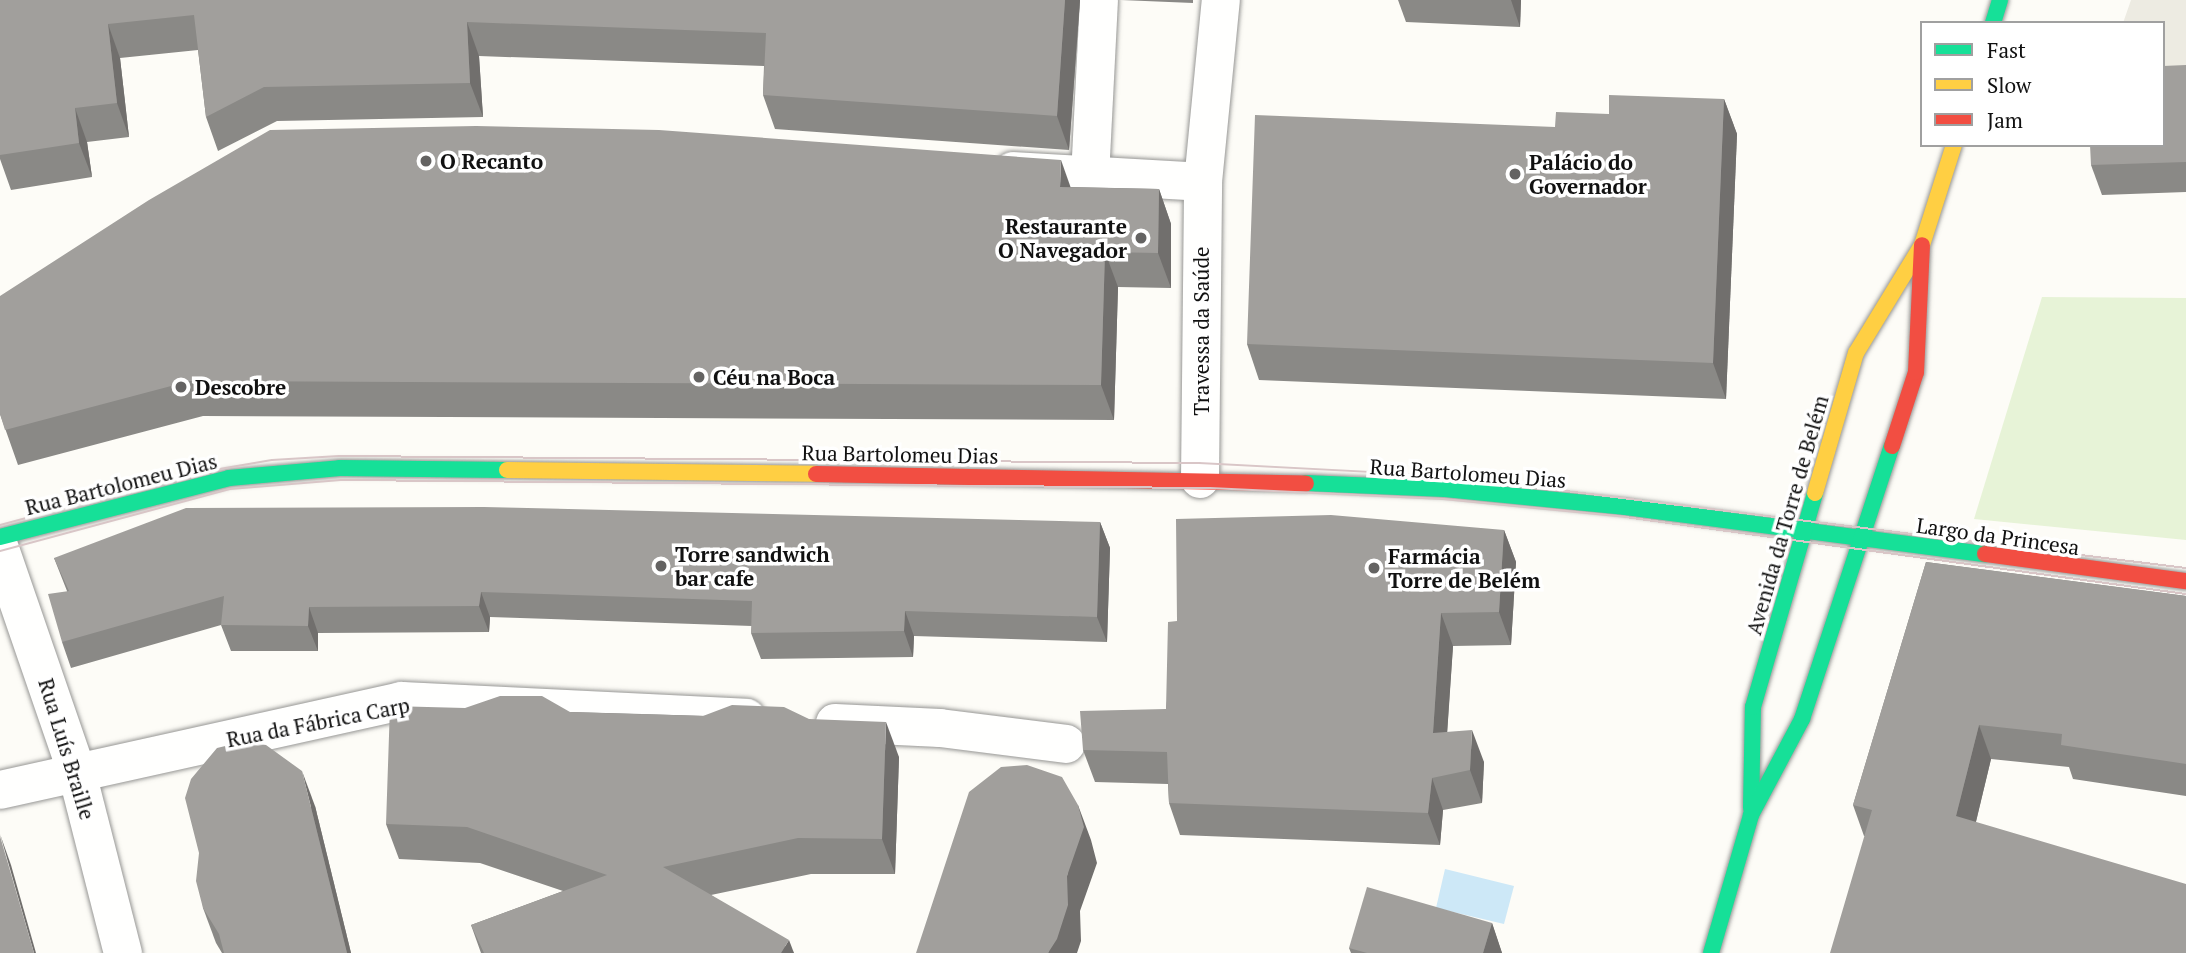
<!DOCTYPE html>
<html>
<head>
<meta charset="utf-8">
<style>
  body { margin:0 }
  #map { position:relative; width:2186px; height:953px; overflow:hidden; background:#fdfcf7; font-family:"PT Serif",serif }
  div>[style] { position:absolute }
  [style*='--x'] { left:calc(var(--x)*1px); top:calc(var(--y)*1px); width:calc(var(--w)*1px); rotate:calc(var(--a)*1deg) }
  .green>* { inset:0; background:#e7f3d7 }
  .plaza>* { inset:0; background:#edebe2 }
  .water>* { inset:0; background:#cde8f7 }
  .roads { filter:drop-shadow(0 0 2px #979795) drop-shadow(0 0 2px #979795) }
  .street>* { height:38px; margin:-19px; padding:0 19px; transform-origin:19px; border-radius:19px; background:#fffffe }
  .fast>* { height:16px; margin:-8px; padding:0 8px; transform-origin:8px; border-radius:8px; background:#16e098 }
  .slow>* { height:16px; margin:-8px; padding:0 8px; transform-origin:8px; border-radius:8px; background:#ffcf43 }
  .jam>* { height:16px; margin:-8px; padding:0 8px; transform-origin:8px; border-radius:8px; background:#f24e42 }
  .tram>* { height:2px; margin:-1px; padding:0 1px; transform-origin:1px; border-radius:1px; background:#d9c6c7 }
  .wall>* { inset:0; background:#8a8986 }
  .shaded-wall>* { inset:0; background:#716f6d }
  .building>* { inset:0; background:#a19f9c }
  .dots>* { width:19px; height:19px; translate:-50% -50%; box-sizing:border-box; border:4px solid #fff; border-radius:50% }
  span { translate:-50% -50%; white-space:nowrap; text-align:center; line-height:1.15; -webkit-text-stroke:7px #fff; paint-order:stroke }
  .poi-label { font-size:21px; color:#111; font-weight:700 }
  .left { translate:0 -50%; text-align:left }
  .right { translate:-100% -50%; text-align:right }
  .street-label { font-size:21px; color:#111 }
  .legend { position:absolute; left:1920px; top:21px; width:245px; height:126px; box-sizing:border-box; background:#fff; border:2px solid #a0a0a0; margin:0; padding:9px 12px; list-style:none; font-size:21px; color:#111 }
  .legend li { display:flex; align-items:center; gap:14px; height:35px }
  .legend b { width:35px; border:2px solid #a0a0a0 }
</style>
</head>
<body>
<div id="map">
  <div class="green">
    <div style="clip-path:polygon(2042px 297px,2186px 298px,2186px 540px,1974px 519px)"></div>
  </div>
  <div class="plaza">
    <div style="clip-path:polygon(2131px 0,2186px 0,2186px 95px,2163px 96px,2163px 23px,2123px 23px)"></div>
  </div>
  <div class="water">
    <div style="clip-path:polygon(1445px 869px,1514px 886px,1504px 924px,1436px 908px)"></div>
  </div>
  <div class="roads">
    <div class="street">
      <div style="--x:1013;--y:171;--w:190;--a:3.3"></div>
      <div style="--x:1090;--y:177;--w:177;--a:-87.1"></div>
      <div style="--x:1200;--y:479;--w:297;--a:-89.4"></div>
      <div style="--x:1203;--y:182;--w:183;--a:-84.4"></div>
      <div style="--x:0;--y:549;--w:237;--a:71"></div>
      <div style="--x:77;--y:773;--w:186;--a:75.7"></div>
      <div style="--x:835;--y:723;--w:105;--a:2.7"></div>
      <div style="--x:940;--y:728;--w:127;--a:7.2"></div>
      <div style="--x:0;--y:790;--w:411;--a:-12.5"></div>
      <div style="--x:401;--y:701;--w:346;--a:2.8"></div>
    </div>
    <div class="fast">
      <div style="--x:1993;--y:23;--w:24;--a:-73"></div>
      <div style="--x:1306;--y:483;--w:139;--a:2.5"></div>
      <div style="--x:1445;--y:489;--w:182;--a:5.7"></div>
      <div style="--x:1626;--y:507;--w:362;--a:7.5"></div>
      <div style="--x:0;--y:537;--w:236;--a:-14.4"></div>
      <div style="--x:229;--y:478;--w:111;--a:-5.1"></div>
      <div style="--x:340;--y:468;--w:167;--a:0.7"></div>
      <div style="--x:1751;--y:808;--w:101;--a:-88.9"></div>
      <div style="--x:1753;--y:707;--w:223;--a:-73.8"></div>
      <div style="--x:1711;--y:953;--w:144;--a:-73.8"></div>
      <div style="--x:1751;--y:815;--w:109;--a:-62"></div>
      <div style="--x:1802;--y:719;--w:287;--a:-71.8"></div>
    </div>
    <div class="slow">
      <div style="--x:507;--y:470;--w:309;--a:0.7"></div>
      <div style="--x:1815;--y:493;--w:146;--a:-73.7"></div>
      <div style="--x:1856;--y:353;--w:127;--a:-58.6"></div>
      <div style="--x:1922;--y:245;--w:105;--a:-72.3"></div>
    </div>
    <div class="jam">
      <div style="--x:1892;--y:446;--w:78;--a:-72"></div>
      <div style="--x:1916;--y:372;--w:127;--a:-87.3"></div>
      <div style="--x:816;--y:474;--w:490;--a:1.1"></div>
      <div style="--x:1985;--y:554;--w:203;--a:7.7"></div>
    </div>
  </div>
  <div class="tram">
    <div style="--x:0;--y:525;--w:192;--a:-15.1"></div>
    <div style="--x:185;--y:475;--w:88;--a:-9.8"></div>
    <div style="--x:272;--y:460;--w:67;--a:-3.4"></div>
    <div style="--x:339;--y:456;--w:861;--a:0.47"></div>
    <div style="--x:1200;--y:463;--w:245;--a:3"></div>
    <div style="--x:1445;--y:476;--w:747;--a:7.08"></div>
    <div style="--x:0;--y:551;--w:238;--a:-15.1"></div>
    <div style="--x:230;--y:489;--w:111;--a:-4.6"></div>
    <div style="--x:341;--y:480;--w:869;--a:0.53"></div>
    <div style="--x:1210;--y:488;--w:233;--a:2.7"></div>
    <div style="--x:1443;--y:499;--w:183;--a:5.6"></div>
    <div style="--x:1625;--y:517;--w:566;--a:7.82"></div>
  </div>
  <div class="wall">
    <div style="clip-path:polygon(0 0,1080px 0,1069px 150px,775px 129px,763px 95px,764px 66px,479px 56px,483px 117px,277px 121px,218px 151px,206px 117px,198px 50px,120px 58px,129px 137px,87px 142px,92px 177px,11px 190px,0 159px)"></div>
    <div style="clip-path:polygon(1121px 0,1193px 0,1193px 3px)"></div>
    <div style="clip-path:polygon(1398px 0,1521px 0,1520px 27px,1406px 22px)"></div>
    <div style="clip-path:polygon(2186px 65px,2186px 192px,2102px 195px,2091px 165px)"></div>
    <div style="clip-path:polygon(1724px 99px,1737px 134px,1726px 399px,1259px 380px,1247px 344px,1555px 127px,1609px 114px)"></div>
    <div style="clip-path:polygon(1071px 187px,1159px 189px,1171px 224px,1171px 288px,1118px 287px,1114px 420px,203px 416px,18px 465px,0 414px)"></div>
    <div style="clip-path:polygon(1100px 522px,1110px 548px,1107px 642px,914px 636px,913px 657px,761px 659px,751px 633px,752px 626px,490px 617px,489px 632px,318px 633px,318px 651px,231px 651px,221px 625px,71px 668px,62px 642px,67px 591px,54px 558px)"></div>
    <div style="clip-path:polygon(1504px 530px,1516px 562px,1511px 645px,1453px 646px,1447px 732px,1484px 762px,1482px 803px,1443px 810px,1440px 845px,1180px 835px,1169px 803px,1168px 784px,1095px 782px,1083px 750px,1166px 709px,1177px 621px)"></div>
    <div style="clip-path:polygon(1926px 562px,2186px 596px,2186px 796px,2073px 779px,2069px 767px,1991px 759px,1976px 822px,1864px 836px,1853px 805px)"></div>
    <div style="clip-path:polygon(570px 712px,809px 719px,899px 757px,895px 874px,811px 874px,711px 895px,794px 953px,481px 953px,471px 925px,563px 891px,480px 863px,399px 859px,386px 824px)"></div>
    <div style="clip-path:polygon(315px 806px,351px 953px,222px 953px,216px 943px,203px 908px,199px 853px)"></div>
    <div style="clip-path:polygon(1492px 923px,1502px 953px,1351px 953px,1349px 948px)"></div>
  </div>
  <div class="shaded-wall">
    <div style="clip-path:polygon(1065px 0,1080px 0,1069px 150px,1057px 116px)"></div>
    <div style="clip-path:polygon(1511px 0,1521px 0,1520px 27px)"></div>
    <div style="clip-path:polygon(467px 22px,479px 56px,483px 117px,470px 83px)"></div>
    <div style="clip-path:polygon(108px 24px,120px 58px,129px 137px,117px 103px)"></div>
    <div style="clip-path:polygon(1724px 99px,1737px 134px,1726px 399px,1713px 363px)"></div>
    <div style="clip-path:polygon(75px 108px,87px 142px,92px 177px,79px 143px)"></div>
    <div style="clip-path:polygon(1061px 160px,1073px 194px,1060px 187px)"></div>
    <div style="clip-path:polygon(1159px 189px,1171px 224px,1171px 288px,1158px 253px)"></div>
    <div style="clip-path:polygon(1105px 252px,1118px 287px,1114px 420px,1101px 385px)"></div>
    <div style="clip-path:polygon(1100px 522px,1110px 548px,1107px 642px,1097px 617px)"></div>
    <div style="clip-path:polygon(1504px 530px,1516px 562px,1511px 645px,1499px 612px)"></div>
    <div style="clip-path:polygon(481px 592px,490px 617px,489px 632px,479px 606px)"></div>
    <div style="clip-path:polygon(309px 607px,318px 633px,318px 651px,308px 626px)"></div>
    <div style="clip-path:polygon(905px 611px,914px 636px,913px 657px,904px 631px)"></div>
    <div style="clip-path:polygon(1441px 613px,1453px 646px,1445px 765px,1433px 733px)"></div>
    <div style="clip-path:polygon(886px 722px,899px 757px,895px 874px,882px 839px)"></div>
    <div style="clip-path:polygon(1979px 725px,1991px 759px,1969px 850px,1956px 816px)"></div>
    <div style="clip-path:polygon(1472px 730px,1484px 762px,1482px 803px,1470px 770px)"></div>
    <div style="clip-path:polygon(302px 771px,315px 806px,351px 953px,347px 953px)"></div>
    <div style="clip-path:polygon(1432px 778px,1443px 810px,1440px 845px,1428px 813px)"></div>
    <div style="clip-path:polygon(1078px 805px,1091px 840px,1097px 863px,1080px 911px,1081px 941px,1077px 953px,1048px 953px,1067px 876px)"></div>
    <div style="clip-path:polygon(0 834px,11px 865px,36px 953px,34px 953px)"></div>
    <div style="clip-path:polygon(1492px 923px,1502px 953px,1483px 953px)"></div>
    <div style="clip-path:polygon(789px 940px,794px 953px,781px 953px)"></div>
  </div>
  <div class="building">
    <div style="clip-path:polygon(0 0,1065px 0,1057px 116px,763px 95px,766px 33px,467px 22px,470px 83px,264px 87px,206px 117px,194px 15px,108px 24px,117px 103px,75px 108px,79px 143px,0 155px)"></div>
    <div style="clip-path:polygon(2186px 65px,2186px 162px,2091px 165px,2090px 145px,2163px 145px,2163px 66px)"></div>
    <div style="clip-path:polygon(1609px 95px,1724px 99px,1713px 363px,1247px 344px,1255px 115px,1555px 127px,1556px 112px,1609px 114px)"></div>
    <div style="clip-path:polygon(476px 126px,659px 130px,1061px 160px,1060px 187px,1159px 189px,1158px 253px,1105px 252px,1101px 385px,190px 381px,5px 430px,0 414px,0 296px,149px 200px,270px 130px)"></div>
    <div style="clip-path:polygon(484px 507px,1100px 522px,1097px 617px,905px 611px,904px 631px,751px 633px,752px 601px,481px 592px,479px 606px,309px 607px,308px 626px,221px 625px,224px 596px,62px 642px,48px 594px,69px 591px,54px 558px,186px 508px)"></div>
    <div style="clip-path:polygon(1331px 515px,1504px 530px,1499px 612px,1441px 613px,1433px 733px,1472px 730px,1470px 770px,1432px 778px,1428px 813px,1169px 803px,1167px 752px,1083px 750px,1080px 711px,1166px 709px,1168px 622px,1177px 621px,1176px 519px)"></div>
    <div style="clip-path:polygon(1926px 562px,2186px 596px,2186px 764px,2061px 745px,2062px 734px,1979px 725px,1956px 816px,2186px 884px,2186px 953px,1830px 953px,1872px 810px,1853px 805px)"></div>
    <div style="clip-path:polygon(500px 696px,542px 696px,570px 712px,703px 716px,732px 705px,784px 707px,809px 719px,886px 722px,882px 839px,798px 838px,663px 867px,789px 940px,781px 953px,484px 953px,471px 925px,607px 875px,467px 827px,386px 824px,390px 706px,465px 708px)"></div>
    <div style="clip-path:polygon(242px 742px,266px 745px,302px 771px,347px 953px,224px 953px,219px 934px,203px 908px,196px 881px,199px 853px,185px 798px,191px 779px,217px 748px)"></div>
    <div style="clip-path:polygon(1027px 765px,1062px 777px,1078px 805px,1084px 827px,1067px 876px,1068px 905px,1057px 939px,1048px 953px,916px 953px,969px 792px,1001px 767px)"></div>
    <div style="clip-path:polygon(0 836px,34px 953px,0 953px)"></div>
    <div style="clip-path:polygon(1367px 887px,1492px 923px,1483px 953px,1367px 953px,1349px 948px)"></div>
  </div>
  <div class="dots">
    <div style="left:426px;top:161px;background:#646362"></div>
    <div style="left:1515px;top:174px;background:#646362"></div>
    <div style="left:1141px;top:238px;background:#646362"></div>
    <div style="left:699px;top:377px;background:#646362"></div>
    <div style="left:181px;top:387px;background:#646362"></div>
    <div style="left:661px;top:566px;background:#646362"></div>
    <div style="left:1374px;top:568px;background:#646362"></div>
  </div>
  <div class="poi-label">
    <span class="left" style="left:440px;top:161px">O Recanto</span>
    <span class="left" style="left:1529px;top:174px">Palácio do<br>Governador</span>
    <span class="right" style="left:1127px;top:238px">Restaurante<br>O Navegador</span>
    <span class="left" style="left:713px;top:377px">Céu na Boca</span>
    <span class="left" style="left:195px;top:387px">Descobre</span>
    <span class="left" style="left:675px;top:566px">Torre sandwich<br>bar cafe</span>
    <span class="left" style="left:1388px;top:568px">Farmácia<br>Torre de Belém</span>
  </div>
  <div class="street-label">
    <span style="left:1201px;top:331px;rotate:-90deg">Travessa da Saúde</span>
    <span style="left:900px;top:454px;rotate:1deg">Rua Bartolomeu Dias</span>
    <span style="left:1468px;top:473px;rotate:4deg">Rua Bartolomeu Dias</span>
    <span style="left:121px;top:484px;rotate:-14deg">Rua Bartolomeu Dias</span>
    <span style="left:1787px;top:515px;rotate:-74deg">Avenida da Torre de Belém</span>
    <span style="left:1998px;top:536px;rotate:8deg">Largo da Princesa</span>
    <span style="left:318px;top:722px;rotate:-11deg">Rua da Fábrica Carp</span>
    <span style="left:67px;top:749px;rotate:73deg">Rua Luís Braille</span>
  </div>
  <ul class="legend">
  <li><b style="height:9px;background:#16e098"></b>Fast</li>
  <li><b style="height:9px;background:#ffcf43"></b>Slow</li>
  <li><b style="height:9px;background:#f24e42"></b>Jam</li>
  </ul>
</div>
</body>
</html>
